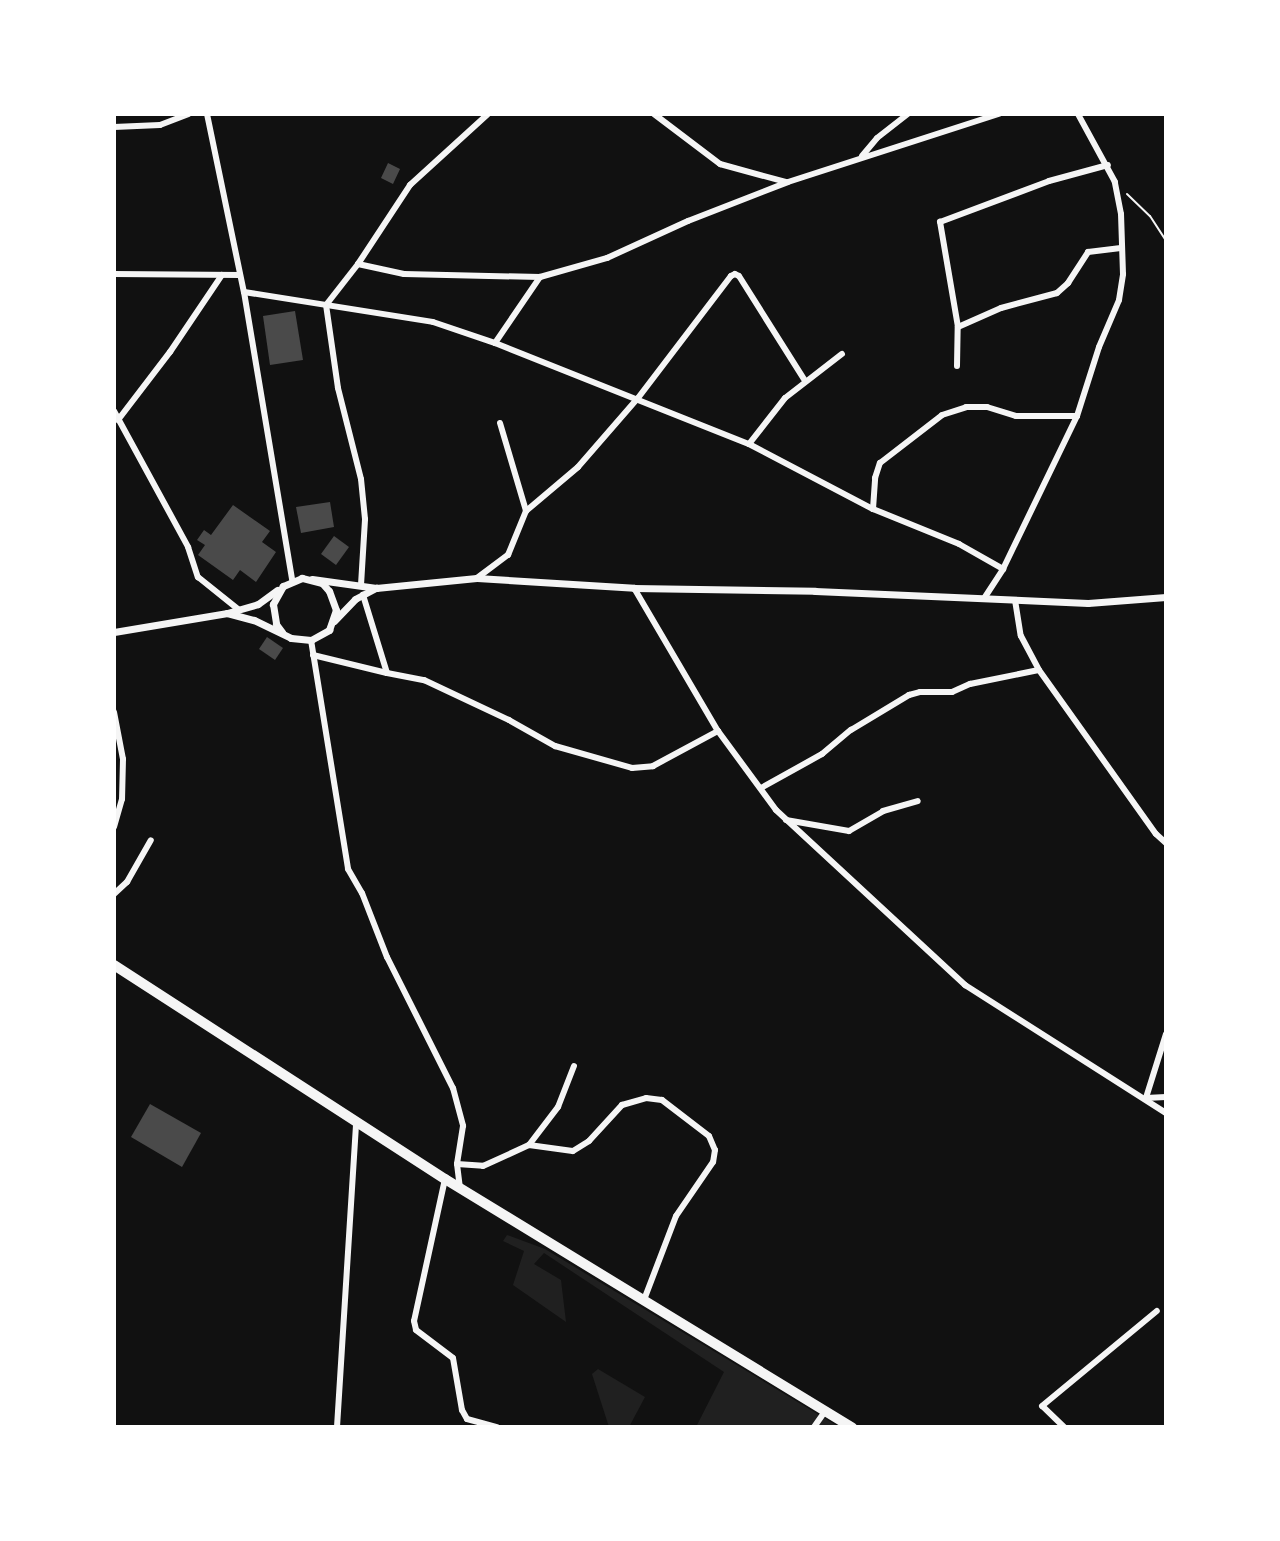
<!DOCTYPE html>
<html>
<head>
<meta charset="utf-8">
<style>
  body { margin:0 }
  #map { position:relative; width:1280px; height:1541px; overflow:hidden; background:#111; font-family:Commissioner,sans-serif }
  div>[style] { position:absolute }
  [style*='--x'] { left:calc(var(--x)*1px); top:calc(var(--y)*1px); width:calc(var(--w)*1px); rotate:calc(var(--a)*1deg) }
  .green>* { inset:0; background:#202020 }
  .building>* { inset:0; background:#4a4a4a }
  .path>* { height:2px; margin:-1px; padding:0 1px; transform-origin:1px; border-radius:1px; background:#f5f5f5 }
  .minor>* { height:6px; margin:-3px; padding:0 3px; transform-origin:3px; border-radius:3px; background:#f5f5f5 }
  .tertiary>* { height:7px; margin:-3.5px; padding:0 3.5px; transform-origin:3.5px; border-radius:3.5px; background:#f5f5f5 }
  .primary>* { height:10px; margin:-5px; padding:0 5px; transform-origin:5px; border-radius:5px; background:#f5f5f5 }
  span { translate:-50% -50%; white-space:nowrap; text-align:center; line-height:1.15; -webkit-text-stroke:6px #fff; paint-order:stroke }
  .frame { position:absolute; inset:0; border:116px solid #fff; pointer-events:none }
</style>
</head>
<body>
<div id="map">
  <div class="green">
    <div style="clip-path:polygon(507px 1235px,545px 1249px,839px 1427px,696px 1427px,724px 1372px,544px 1253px,534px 1264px,561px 1280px,566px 1322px,513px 1285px,524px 1251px,503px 1241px)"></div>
    <div style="clip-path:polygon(598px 1369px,645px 1397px,629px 1427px,609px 1427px,592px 1374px)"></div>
  </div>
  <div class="building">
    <div style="clip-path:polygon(388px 163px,400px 169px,393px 184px,381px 178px)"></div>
    <div style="clip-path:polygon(295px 311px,303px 360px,270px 365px,263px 316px)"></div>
    <div style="clip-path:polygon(330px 502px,334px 527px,301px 533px,296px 507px)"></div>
    <div style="clip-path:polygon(233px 505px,270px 531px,262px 542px,276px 552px,256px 582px,240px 570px,233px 580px,198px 555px,205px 545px,197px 540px,204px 530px,211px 535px)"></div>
    <div style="clip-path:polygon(334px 536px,349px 547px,336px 565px,321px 554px)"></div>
    <div style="clip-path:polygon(267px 637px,283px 648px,275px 660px,259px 649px)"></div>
    <div style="clip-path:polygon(150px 1104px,201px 1133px,182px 1167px,131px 1137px)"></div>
  </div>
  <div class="path">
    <div style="--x:1127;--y:194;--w:32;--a:44"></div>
    <div style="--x:1150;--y:216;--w:30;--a:57"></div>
  </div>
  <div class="minor">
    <div style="--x:207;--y:114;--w:182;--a:78.3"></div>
    <div style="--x:244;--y:292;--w:292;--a:80.5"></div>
    <div style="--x:654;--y:114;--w:83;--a:37.1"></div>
    <div style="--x:720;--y:164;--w:68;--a:15.3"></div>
    <div style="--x:114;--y:127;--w:46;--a:-2.5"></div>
    <div style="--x:160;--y:125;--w:30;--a:-21"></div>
    <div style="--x:862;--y:156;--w:23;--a:-50"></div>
    <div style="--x:877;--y:138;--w:39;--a:-38"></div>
    <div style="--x:358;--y:264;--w:47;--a:12.3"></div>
    <div style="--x:404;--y:274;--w:136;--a:1.3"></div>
    <div style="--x:540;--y:277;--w:70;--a:-15.8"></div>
    <div style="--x:607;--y:258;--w:89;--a:-24.6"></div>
    <div style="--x:688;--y:221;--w:107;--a:-21.3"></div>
    <div style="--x:788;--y:182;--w:222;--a:-17.9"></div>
    <div style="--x:114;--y:274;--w:126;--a:0.5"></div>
    <div style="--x:244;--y:292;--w:191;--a:9"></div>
    <div style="--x:433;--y:322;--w:65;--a:18.7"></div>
    <div style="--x:495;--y:343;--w:273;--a:21.7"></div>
    <div style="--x:749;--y:444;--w:140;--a:27.7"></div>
    <div style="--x:873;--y:509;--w:93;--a:22.1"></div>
    <div style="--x:959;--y:544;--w:51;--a:29.6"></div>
    <div style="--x:958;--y:327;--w:107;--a:-99.7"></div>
    <div style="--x:940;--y:222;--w:116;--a:-20.6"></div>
    <div style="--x:1049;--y:181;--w:61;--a:-15.2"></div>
    <div style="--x:495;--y:343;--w:80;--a:-55.7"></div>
    <div style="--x:957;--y:366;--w:39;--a:-89"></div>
    <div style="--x:958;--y:327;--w:47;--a:-23.8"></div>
    <div style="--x:1001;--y:308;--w:58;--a:-15"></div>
    <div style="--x:1057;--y:293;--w:15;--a:-42"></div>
    <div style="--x:1068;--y:283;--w:37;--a:-57"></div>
    <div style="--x:1088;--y:252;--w:33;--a:-7"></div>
    <div style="--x:114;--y:411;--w:155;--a:61.4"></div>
    <div style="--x:188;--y:547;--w:32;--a:72"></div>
    <div style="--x:198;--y:577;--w:53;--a:38.8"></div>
    <div style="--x:118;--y:420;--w:86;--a:-52.6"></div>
    <div style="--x:170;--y:352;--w:93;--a:-56"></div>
    <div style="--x:500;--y:423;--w:92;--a:73.5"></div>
    <div style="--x:749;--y:444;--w:58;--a:-52"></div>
    <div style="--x:785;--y:398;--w:72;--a:-37.7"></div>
    <div style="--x:873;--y:509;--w:31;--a:-86"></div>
    <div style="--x:875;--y:478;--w:16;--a:-72"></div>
    <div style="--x:880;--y:463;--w:78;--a:-37.7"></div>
    <div style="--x:942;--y:415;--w:25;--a:-18"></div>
    <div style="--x:966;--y:407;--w:21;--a:0"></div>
    <div style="--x:987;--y:407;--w:30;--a:17"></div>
    <div style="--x:1016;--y:416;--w:61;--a:0"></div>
    <div style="--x:477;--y:578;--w:39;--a:-37"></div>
    <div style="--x:508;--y:555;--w:48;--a:-67.8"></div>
    <div style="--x:526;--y:511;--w:68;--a:-40.2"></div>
    <div style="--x:578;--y:467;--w:91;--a:-49"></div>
    <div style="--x:638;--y:398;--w:153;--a:-52.7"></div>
    <div style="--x:731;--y:276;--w:4;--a:-27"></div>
    <div style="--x:735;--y:274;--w:4;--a:27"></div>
    <div style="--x:739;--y:276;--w:124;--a:57.8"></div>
    <div style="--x:361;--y:585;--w:66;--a:-86.5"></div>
    <div style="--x:365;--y:519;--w:40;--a:-95.7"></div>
    <div style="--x:361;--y:479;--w:94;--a:-104.2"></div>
    <div style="--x:338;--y:388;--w:84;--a:-98.2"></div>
    <div style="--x:326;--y:305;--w:52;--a:-52"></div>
    <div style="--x:358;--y:264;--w:95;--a:-56.6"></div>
    <div style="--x:410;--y:185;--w:105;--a:-42.3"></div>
    <div style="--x:634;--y:588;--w:166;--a:59.6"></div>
    <div style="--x:718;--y:731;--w:98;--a:53.7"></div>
    <div style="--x:776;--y:810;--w:258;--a:42.8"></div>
    <div style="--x:965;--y:985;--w:238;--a:32.5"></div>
    <div style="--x:985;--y:597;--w:33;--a:-57"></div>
    <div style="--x:1003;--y:569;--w:170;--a:-64.2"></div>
    <div style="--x:1077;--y:416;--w:72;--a:-72.3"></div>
    <div style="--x:1099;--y:347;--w:51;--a:-66.9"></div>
    <div style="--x:1119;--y:300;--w:26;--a:-81"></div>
    <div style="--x:1123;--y:274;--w:60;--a:-91.9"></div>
    <div style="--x:1121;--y:214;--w:33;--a:-101"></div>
    <div style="--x:1115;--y:182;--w:77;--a:-118.6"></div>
    <div style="--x:1015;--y:600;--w:36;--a:81"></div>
    <div style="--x:1021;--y:636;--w:38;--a:62"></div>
    <div style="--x:1039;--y:670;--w:201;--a:54.5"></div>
    <div style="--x:1156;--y:834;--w:13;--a:42"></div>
    <div style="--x:311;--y:640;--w:232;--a:80.8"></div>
    <div style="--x:348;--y:869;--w:28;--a:60"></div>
    <div style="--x:362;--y:893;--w:69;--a:68.7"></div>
    <div style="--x:387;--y:957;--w:147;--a:63.3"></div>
    <div style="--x:453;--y:1088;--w:39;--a:75"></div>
    <div style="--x:463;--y:1126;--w:38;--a:99"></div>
    <div style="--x:457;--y:1164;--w:24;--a:83"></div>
    <div style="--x:313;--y:655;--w:76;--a:13.7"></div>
    <div style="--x:387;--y:673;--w:82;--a:-107.1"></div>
    <div style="--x:387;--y:673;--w:38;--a:11"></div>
    <div style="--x:424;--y:680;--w:94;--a:25.2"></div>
    <div style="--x:509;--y:720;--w:53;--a:29.5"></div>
    <div style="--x:555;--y:746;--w:80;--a:15.9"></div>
    <div style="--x:632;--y:768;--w:21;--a:-5"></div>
    <div style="--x:653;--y:766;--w:74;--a:-28.3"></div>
    <div style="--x:114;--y:712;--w:48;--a:79.2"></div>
    <div style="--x:123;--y:759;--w:40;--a:91.4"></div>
    <div style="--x:122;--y:799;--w:29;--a:106"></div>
    <div style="--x:761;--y:788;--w:70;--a:-29.1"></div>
    <div style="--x:822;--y:754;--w:38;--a:-40"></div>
    <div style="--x:851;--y:730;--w:68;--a:-31.1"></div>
    <div style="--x:909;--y:695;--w:11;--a:-15"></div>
    <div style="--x:920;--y:692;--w:32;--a:0"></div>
    <div style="--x:952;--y:692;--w:20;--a:-24"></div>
    <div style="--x:970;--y:684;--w:70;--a:-11.5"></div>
    <div style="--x:786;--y:820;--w:64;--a:9.9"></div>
    <div style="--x:849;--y:831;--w:39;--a:-30"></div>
    <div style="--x:883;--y:811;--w:36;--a:-16"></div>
    <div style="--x:114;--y:894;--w:18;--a:-43"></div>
    <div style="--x:127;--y:882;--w:48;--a:-60.3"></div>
    <div style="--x:1166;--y:1034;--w:67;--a:107.4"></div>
    <div style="--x:1146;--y:1098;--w:20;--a:-3"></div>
    <div style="--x:529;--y:1145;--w:44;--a:7.8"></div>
    <div style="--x:573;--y:1151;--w:19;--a:-32"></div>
    <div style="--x:589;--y:1141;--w:49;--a:-47.5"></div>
    <div style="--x:622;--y:1105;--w:25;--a:-16"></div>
    <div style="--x:646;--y:1098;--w:16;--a:7"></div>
    <div style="--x:662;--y:1100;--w:59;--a:37.5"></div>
    <div style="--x:709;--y:1136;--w:15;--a:67"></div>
    <div style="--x:715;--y:1150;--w:12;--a:99"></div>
    <div style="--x:713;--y:1162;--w:65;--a:124.4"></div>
    <div style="--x:676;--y:1216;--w:90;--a:110.9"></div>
    <div style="--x:457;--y:1164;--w:26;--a:4"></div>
    <div style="--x:483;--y:1166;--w:51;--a:-24.5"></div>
    <div style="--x:529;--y:1145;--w:48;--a:-52.7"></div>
    <div style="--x:558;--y:1107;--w:44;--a:-68.7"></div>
    <div style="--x:445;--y:1179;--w:145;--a:102.3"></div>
    <div style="--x:414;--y:1321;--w:9;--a:77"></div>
    <div style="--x:416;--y:1330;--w:46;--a:37.1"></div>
    <div style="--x:453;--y:1358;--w:53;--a:80.2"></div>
    <div style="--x:462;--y:1410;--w:10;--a:61"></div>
    <div style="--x:467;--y:1419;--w:31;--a:15"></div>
    <div style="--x:337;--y:1427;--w:305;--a:-86.4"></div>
    <div style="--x:814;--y:1427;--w:19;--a:-55"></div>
    <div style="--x:1064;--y:1427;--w:30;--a:-136"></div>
    <div style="--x:1042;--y:1406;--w:149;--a:-39.6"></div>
  </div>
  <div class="tertiary">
    <div style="--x:312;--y:579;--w:65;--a:8"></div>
    <div style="--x:376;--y:588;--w:101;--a:-5.7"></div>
    <div style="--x:477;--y:578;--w:157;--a:3.6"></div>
    <div style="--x:634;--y:588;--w:181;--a:0.9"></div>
    <div style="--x:815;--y:591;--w:273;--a:2.5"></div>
    <div style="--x:1088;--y:603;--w:78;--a:-4.4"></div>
    <div style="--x:227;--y:613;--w:28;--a:15"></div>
    <div style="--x:254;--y:620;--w:41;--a:25.9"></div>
    <div style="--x:291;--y:638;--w:20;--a:6"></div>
    <div style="--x:311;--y:640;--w:21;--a:-29"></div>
    <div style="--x:329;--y:630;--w:21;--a:-71"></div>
    <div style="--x:336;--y:610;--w:20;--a:-110"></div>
    <div style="--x:329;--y:591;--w:11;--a:-131"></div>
    <div style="--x:322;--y:583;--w:21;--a:-166"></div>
    <div style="--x:302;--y:578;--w:21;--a:157"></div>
    <div style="--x:283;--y:586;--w:21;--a:119"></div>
    <div style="--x:273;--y:604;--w:20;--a:81"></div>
    <div style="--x:276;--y:624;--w:10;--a:53"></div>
    <div style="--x:334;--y:621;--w:30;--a:-46"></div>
    <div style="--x:355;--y:599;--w:24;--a:-28"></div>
    <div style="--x:114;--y:632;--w:115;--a:-9.5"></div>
    <div style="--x:227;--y:613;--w:32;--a:-16"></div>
    <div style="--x:258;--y:604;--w:24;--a:-36"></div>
  </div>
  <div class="primary">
    <div style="--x:114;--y:965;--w:394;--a:32.9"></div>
    <div style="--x:445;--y:1179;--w:477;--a:31.4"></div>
  </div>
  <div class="frame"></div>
</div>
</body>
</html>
